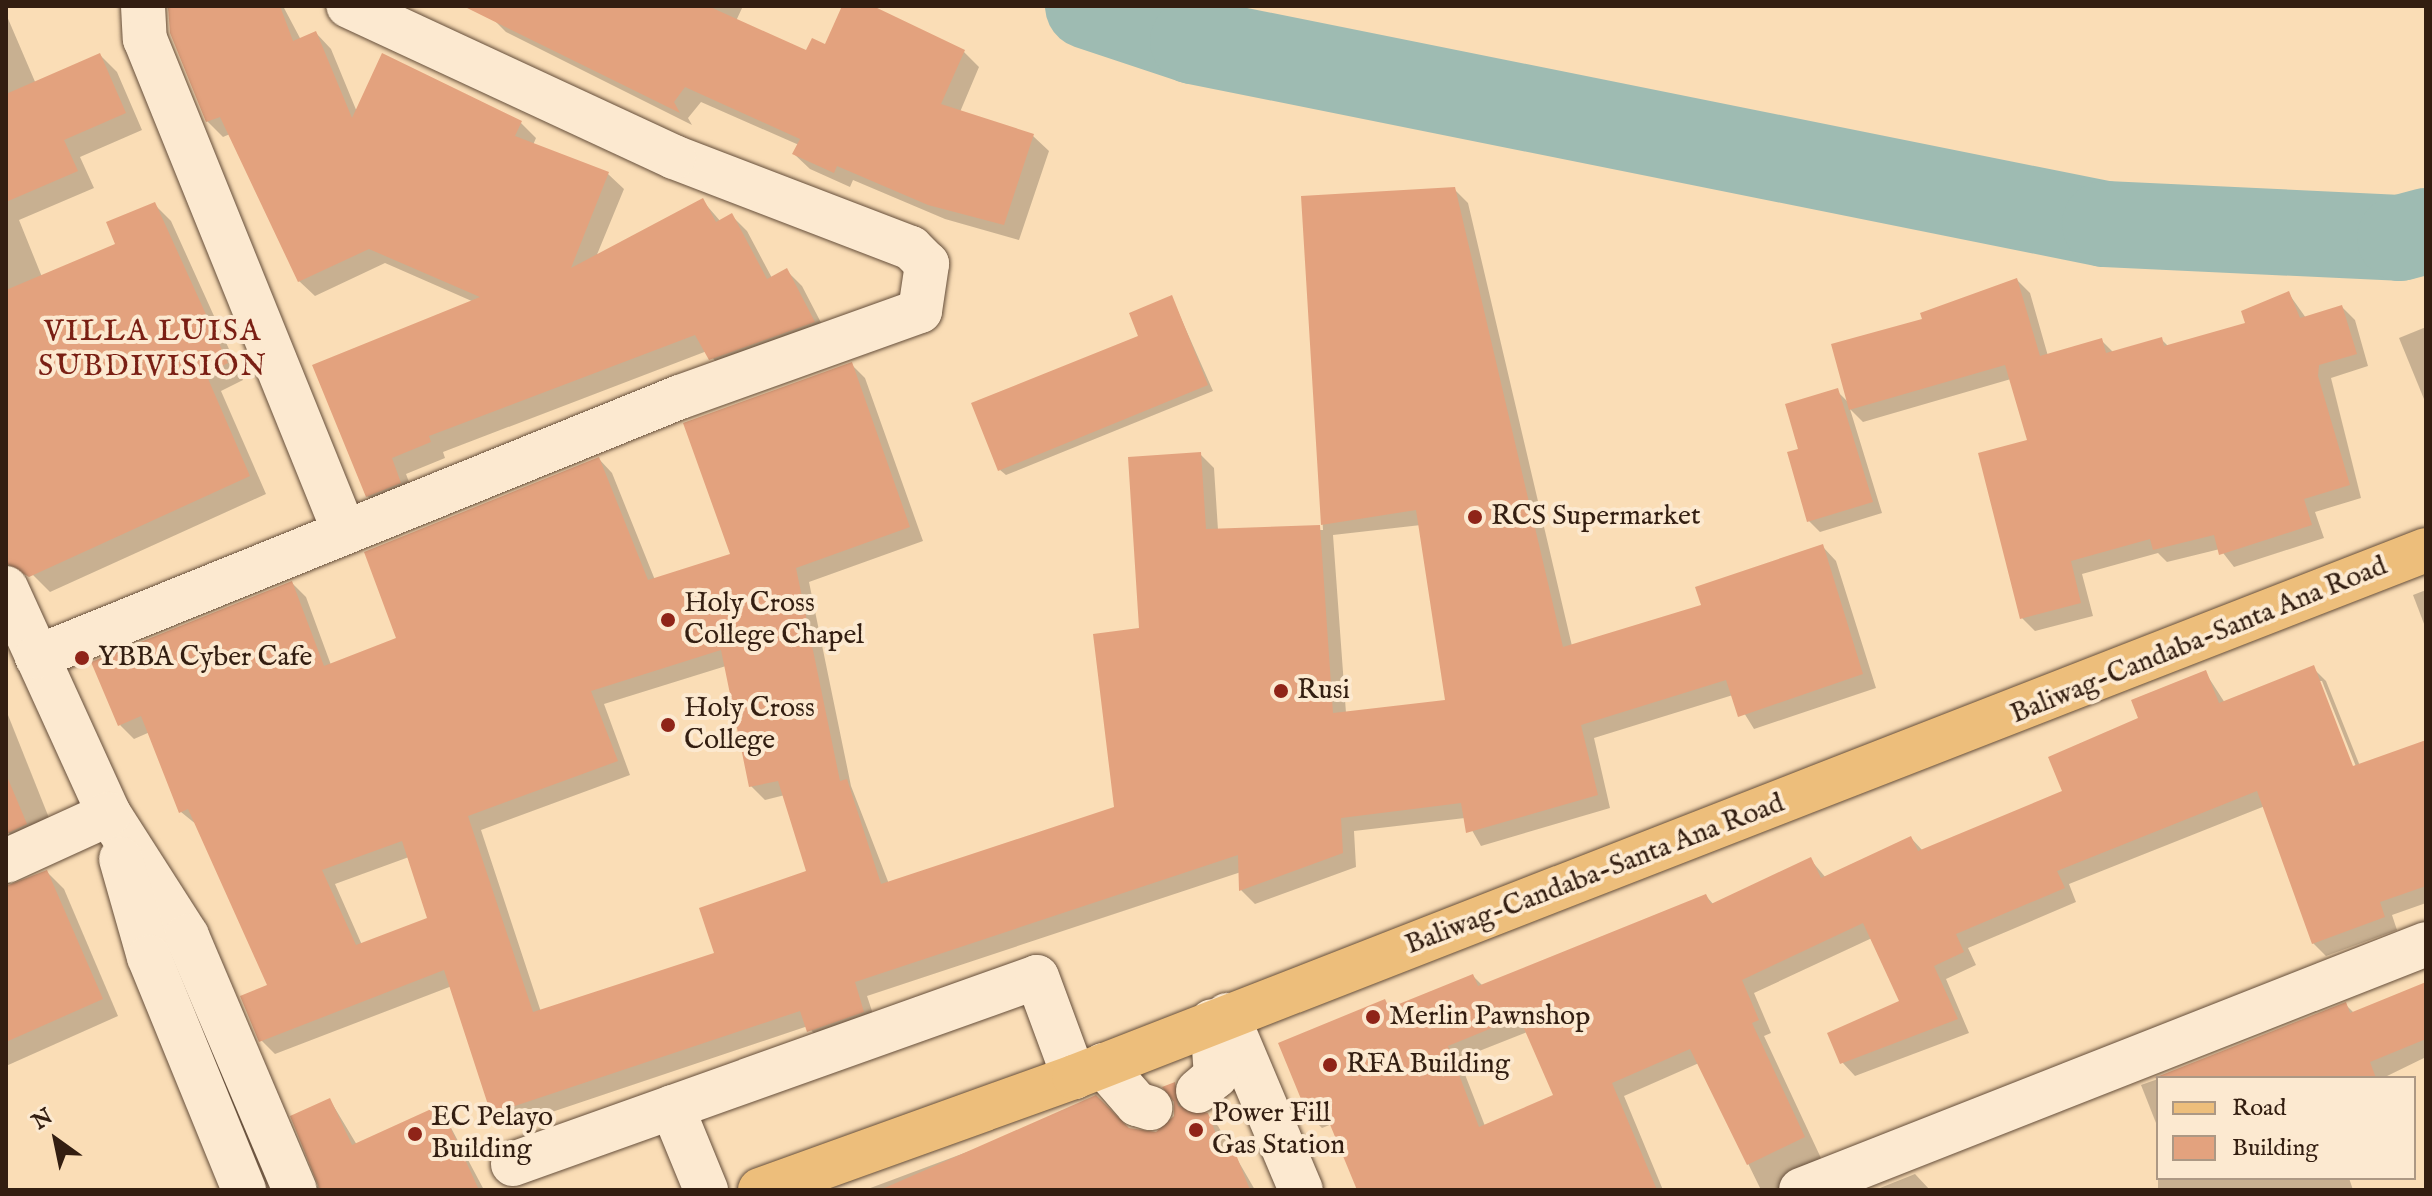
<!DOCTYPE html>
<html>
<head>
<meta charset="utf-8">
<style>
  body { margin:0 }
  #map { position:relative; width:2432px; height:1196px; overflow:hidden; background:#faddb6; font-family:"IM FELL English",serif }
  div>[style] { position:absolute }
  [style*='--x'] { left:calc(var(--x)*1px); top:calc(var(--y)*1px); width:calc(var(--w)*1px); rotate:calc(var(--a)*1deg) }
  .shadow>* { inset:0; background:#0003 }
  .river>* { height:86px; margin:-43px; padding:0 43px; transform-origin:43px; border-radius:43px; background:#9ebbb2 }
  .building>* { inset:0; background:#e3a27e }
  .roads { filter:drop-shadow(0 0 2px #654e3a) drop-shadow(0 0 2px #654e3a) }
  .minor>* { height:44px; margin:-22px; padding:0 22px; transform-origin:22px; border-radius:22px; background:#fce9d0 }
  .major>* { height:44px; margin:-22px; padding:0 22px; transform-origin:22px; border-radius:22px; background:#edbe7b }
  .dots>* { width:22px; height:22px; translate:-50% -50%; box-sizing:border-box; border:4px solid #fce9d0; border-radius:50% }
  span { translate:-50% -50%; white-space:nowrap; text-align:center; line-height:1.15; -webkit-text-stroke:8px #fce9d0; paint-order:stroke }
  .poi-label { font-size:28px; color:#331e11 }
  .left { translate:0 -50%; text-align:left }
  .street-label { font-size:28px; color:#331e11 }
  .neighbourhood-label { font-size:30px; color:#7a1f14; letter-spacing:2px }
  .frame { position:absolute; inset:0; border:8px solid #331e11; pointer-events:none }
  .legend { position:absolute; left:2156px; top:1076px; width:260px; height:104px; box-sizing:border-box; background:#fce9d0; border:2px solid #ac9884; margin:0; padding:10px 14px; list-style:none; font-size:24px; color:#331e11 }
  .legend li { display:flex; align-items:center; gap:16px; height:40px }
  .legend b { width:40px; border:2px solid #ac9884 }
  .north { position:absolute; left:16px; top:1100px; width:80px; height:80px; -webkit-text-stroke:6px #fce9d0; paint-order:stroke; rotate:327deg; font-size:22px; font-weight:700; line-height:32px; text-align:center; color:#331e11 }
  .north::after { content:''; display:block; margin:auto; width:28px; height:36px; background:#331e11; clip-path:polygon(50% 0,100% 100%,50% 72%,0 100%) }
</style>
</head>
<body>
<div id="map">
  <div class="shadow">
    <div style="clip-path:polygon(167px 6px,283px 6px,301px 40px,316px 33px,331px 49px,357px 112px,521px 123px,536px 138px,533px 145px,608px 174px,624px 189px,596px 257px,702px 200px,721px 222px,732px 216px,747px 231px,772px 278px,787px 271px,802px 286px,829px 338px,726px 374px,707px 351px,443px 452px,445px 458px,406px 474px,415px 498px,383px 511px,367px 496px,474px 302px,385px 263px,315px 296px,299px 281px,230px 134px,223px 137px,207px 121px)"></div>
    <div style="clip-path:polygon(496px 6px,743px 6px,736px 21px,807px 53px,826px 46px,844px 6px,868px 6px,964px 52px,979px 67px,960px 112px,1033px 136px,1049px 151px,1019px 240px,945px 219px,853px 180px,850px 187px,810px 169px,794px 154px,799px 145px,701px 102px,688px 118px,692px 125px,506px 32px,491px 17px)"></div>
    <div style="clip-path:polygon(6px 14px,36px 84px,100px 55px,117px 72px,142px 130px,80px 157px,94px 188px,19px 220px,42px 277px,118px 245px,154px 204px,171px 221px,243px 380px,221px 391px,266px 494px,50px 592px,33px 575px,6px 513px)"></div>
    <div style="clip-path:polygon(evenodd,1454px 189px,1468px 203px,1572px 646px,1704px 606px,1823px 547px,1836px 561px,1876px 688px,1754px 729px,1733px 695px,1594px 738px,1610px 808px,1481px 846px,1465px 818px,1354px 831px,1356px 867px,1255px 904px,1241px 890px,1241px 872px,867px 996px,877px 1026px,823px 1045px,808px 1026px,507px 1127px,493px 1113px,452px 986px,275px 1054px,261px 1040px,270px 986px,197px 825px,181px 812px,150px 732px,134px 739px,120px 725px,292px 583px,306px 597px,331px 665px,399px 639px,599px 459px,612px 473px,655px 580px,733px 555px,851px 364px,865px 378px,923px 541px,809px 582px,851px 786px,889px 884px,1116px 809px,1141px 630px,1200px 454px,1214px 468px,1218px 530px,1323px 530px,1303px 198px,1454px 189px,1421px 525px,1447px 701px,1346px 713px,1333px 535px,1421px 525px,1454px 189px,726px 666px,751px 786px,765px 800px,785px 795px,809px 872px,716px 954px,541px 1012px,481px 830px,630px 775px,604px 704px,726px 666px,1454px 189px,409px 857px,430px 919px,362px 945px,335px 884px,409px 857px)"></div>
    <div style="clip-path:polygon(2017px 280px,2030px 293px,2048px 356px,2102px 341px,2114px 353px,2161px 339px,2169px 347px,2248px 324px,2289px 294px,2306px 318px,2342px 307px,2355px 320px,2368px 366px,2331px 378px,2361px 498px,2315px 512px,2324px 538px,2234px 567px,2220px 549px,2167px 562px,2158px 553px,2082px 574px,2093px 616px,2035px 631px,2022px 618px,2030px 442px,2011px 379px,1863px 422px,1850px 409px,1882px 513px,1820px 532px,1809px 521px,1801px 450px,1837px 391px,1848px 402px,1925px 320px)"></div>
    <div style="clip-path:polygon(1172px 298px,1213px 391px,1006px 475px,1000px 470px,1141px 337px)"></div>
    <div style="clip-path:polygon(2426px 327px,2426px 404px,2399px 338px)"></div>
    <div style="clip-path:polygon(2426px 590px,2426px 629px,2413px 595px)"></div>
    <div style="clip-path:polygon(evenodd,2313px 668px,2326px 681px,2360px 766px,2426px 742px,2426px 903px,2392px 915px,2397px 930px,2326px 956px,2313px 943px,2265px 806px,2069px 884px,2076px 902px,1968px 948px,1976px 965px,1946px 979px,1969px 1033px,1855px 1076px,1842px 1062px,1901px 1002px,1872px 938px,1754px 993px,1771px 1033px,1764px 1036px,1827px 1171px,1793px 1190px,1761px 1190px,1699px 1063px,1624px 1096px,1663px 1190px,1353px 1190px,1358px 1188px,1332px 1124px,1322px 1128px,1309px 1115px,1384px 1001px,1392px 1009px,1473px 976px,1483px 986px,1706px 896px,1714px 905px,1810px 859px,1826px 878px,1911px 838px,1923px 851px,2065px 792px,2141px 719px,2205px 672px,2225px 703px,2313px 668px,2317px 681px,2322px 681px,2359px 774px,2355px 776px,2317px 681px,2313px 668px,1527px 1032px,1556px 1096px,1485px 1126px,1459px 1059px,1527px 1032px)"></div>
    <div style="clip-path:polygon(6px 710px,55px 833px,22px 846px,6px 830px)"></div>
    <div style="clip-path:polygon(47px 872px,64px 889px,118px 1016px,6px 1066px,6px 889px)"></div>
    <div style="clip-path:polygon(2426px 984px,2426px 1057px,2383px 1078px,2159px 1078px,2346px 1005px,2354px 1013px)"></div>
    <div style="clip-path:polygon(2158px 1079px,2158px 1128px,2141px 1085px)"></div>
    <div style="clip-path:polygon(1174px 1084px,1218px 1126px,1255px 1190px,1102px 1190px,1128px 1129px,1157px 1134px,1176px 1117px)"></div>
    <div style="clip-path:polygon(330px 1100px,357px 1145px,440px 1107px,484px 1190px,318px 1190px)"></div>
    <div style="clip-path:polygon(1010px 1136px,1044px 1190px,865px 1190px)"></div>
    <div style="clip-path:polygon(1915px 1174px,1930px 1190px,1875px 1190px)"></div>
    <div style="clip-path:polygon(2158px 1177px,2349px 1178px,2353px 1190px,2158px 1190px)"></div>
  </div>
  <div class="river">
    <div style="--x:1088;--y:6;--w:111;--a:18.4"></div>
    <div style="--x:1193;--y:41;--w:930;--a:11.35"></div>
    <div style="--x:2105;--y:224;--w:295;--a:2.7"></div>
    <div style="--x:2400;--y:238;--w:27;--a:-15"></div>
  </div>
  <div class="building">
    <div style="clip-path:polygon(168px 6px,280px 6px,293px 41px,316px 31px,352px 118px,382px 53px,522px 121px,515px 136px,609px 172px,571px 268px,703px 198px,716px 222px,732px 213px,767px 279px,787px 268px,815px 322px,709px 360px,695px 335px,429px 436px,431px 442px,392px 458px,401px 483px,366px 497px,312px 365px,480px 297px,369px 249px,298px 282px,220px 117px,206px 122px,170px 33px)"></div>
    <div style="clip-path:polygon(463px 6px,708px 6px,806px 50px,812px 38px,825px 44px,842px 6px,873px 6px,965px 50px,941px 104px,1034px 134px,1004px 225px,928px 205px,837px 166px,834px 173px,792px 154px,800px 139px,685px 87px,674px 102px,680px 113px)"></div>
    <div style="clip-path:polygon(100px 53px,126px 113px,64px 140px,78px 171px,6px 202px,6px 94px)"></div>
    <div style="clip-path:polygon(evenodd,1455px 187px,1563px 647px,1701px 605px,1695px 587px,1823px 544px,1863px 674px,1738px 717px,1726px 680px,1581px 725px,1598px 795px,1466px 833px,1461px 803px,1341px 818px,1343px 853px,1239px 891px,1238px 855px,855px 982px,864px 1012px,807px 1032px,800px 1011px,491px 1114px,444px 970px,259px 1042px,240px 996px,267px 985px,188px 809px,179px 813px,141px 716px,118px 726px,91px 662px,292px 581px,324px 666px,396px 638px,364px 552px,599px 457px,648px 580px,730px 554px,683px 423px,852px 362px,910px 527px,796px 568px,840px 781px,847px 779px,881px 884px,1114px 807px,1093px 634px,1139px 628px,1128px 457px,1201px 452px,1206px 529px,1320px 525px,1333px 713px,1445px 700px,1416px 510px,1321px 525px,1301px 196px,1455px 187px,721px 650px,749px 787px,778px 781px,806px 871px,699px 908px,714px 953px,533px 1012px,468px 816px,618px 761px,591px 691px,721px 650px,1455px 187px,402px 841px,427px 918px,356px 945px,322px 870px,402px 841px)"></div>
    <div style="clip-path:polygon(155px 202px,228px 363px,206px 374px,250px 476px,29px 577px,6px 563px,6px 290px,115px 244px,106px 222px)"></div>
    <div style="clip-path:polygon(2017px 278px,2040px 356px,2102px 338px,2106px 353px,2162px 337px,2164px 346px,2245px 323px,2241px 311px,2289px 291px,2300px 318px,2342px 305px,2357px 354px,2319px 365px,2318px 376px,2350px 485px,2304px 499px,2312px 525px,2219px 555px,2214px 535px,2153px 550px,2150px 539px,2071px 561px,2081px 603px,2020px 619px,1978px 453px,2027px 440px,2005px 365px,1849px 410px,1831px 344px,1922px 319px,1920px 313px)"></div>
    <div style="clip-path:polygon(1172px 295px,1208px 385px,998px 471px,971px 403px,1138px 336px,1129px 313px)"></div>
    <div style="clip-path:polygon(1838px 388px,1873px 502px,1807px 522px,1787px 452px,1798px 449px,1785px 404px)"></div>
    <div style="clip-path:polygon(evenodd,2314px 665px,2353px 766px,2426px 740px,2426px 886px,2380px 902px,2385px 917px,2312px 944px,2257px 791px,2057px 871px,2065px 888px,1956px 934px,1964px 952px,1934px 966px,1958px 1019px,1840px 1064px,1827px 1033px,1899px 1001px,1863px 923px,1742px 980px,1759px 1020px,1752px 1023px,1805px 1137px,1747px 1165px,1690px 1049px,1612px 1083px,1657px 1190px,1357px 1190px,1324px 1110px,1308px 1116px,1278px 1043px,1385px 999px,1389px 1008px,1473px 974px,1478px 986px,1706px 894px,1711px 904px,1811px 857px,1821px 878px,1911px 836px,1918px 851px,2062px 791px,2048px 757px,2138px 718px,2131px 700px,2206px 670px,2219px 703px,2314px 665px,1519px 1017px,1553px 1095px,1479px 1127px,1448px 1046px,1519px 1017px)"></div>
    <div style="clip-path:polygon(6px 774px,27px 824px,6px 834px)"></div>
    <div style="clip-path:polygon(47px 870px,103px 999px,6px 1042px,6px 886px)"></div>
    <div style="clip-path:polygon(2426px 982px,2426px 1039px,2370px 1062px,2376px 1078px,2154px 1078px,2346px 1002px,2350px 1013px)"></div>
    <div style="clip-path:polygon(1175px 1082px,1178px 1106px,1208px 1113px,1223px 1152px,1233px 1147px,1250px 1190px,880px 1190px,1096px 1095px,1129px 1128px,1156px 1132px,1174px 1116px,1174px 1102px,1162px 1087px)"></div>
    <div style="clip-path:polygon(330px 1098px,352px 1145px,440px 1105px,479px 1190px,320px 1190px,290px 1116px)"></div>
  </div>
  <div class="roads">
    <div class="minor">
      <div style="--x:143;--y:6;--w:33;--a:87"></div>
      <div style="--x:145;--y:39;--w:531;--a:67.98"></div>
      <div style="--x:6;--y:588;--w:248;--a:65.5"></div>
      <div style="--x:109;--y:814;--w:145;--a:57.4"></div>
      <div style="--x:187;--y:936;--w:276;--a:67"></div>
      <div style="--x:37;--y:657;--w:694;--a:-22.02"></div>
      <div style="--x:680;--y:397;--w:255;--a:-19.7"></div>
      <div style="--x:920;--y:311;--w:48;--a:-81.5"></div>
      <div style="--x:927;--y:264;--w:23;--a:-135"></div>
      <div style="--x:911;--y:248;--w:254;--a:-159"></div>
      <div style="--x:674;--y:157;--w:359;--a:-155.1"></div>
      <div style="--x:121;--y:859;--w:102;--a:74.1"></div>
      <div style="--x:149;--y:957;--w:252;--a:67.8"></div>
      <div style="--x:6;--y:861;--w:113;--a:-24.5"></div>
      <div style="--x:1227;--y:1015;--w:190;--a:67.1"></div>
      <div style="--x:1103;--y:1065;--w:52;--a:48.9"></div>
      <div style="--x:1137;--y:1104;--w:14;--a:17"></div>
      <div style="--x:1198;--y:1091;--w:23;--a:-40"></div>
      <div style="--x:1216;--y:1076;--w:55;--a:-94.2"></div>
      <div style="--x:672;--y:1107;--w:90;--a:67.7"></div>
      <div style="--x:513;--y:1164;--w:556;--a:-19.64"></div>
      <div style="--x:1037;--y:977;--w:107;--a:69.7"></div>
      <div style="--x:1801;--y:1190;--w:672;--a:-21.48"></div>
    </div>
    <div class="major">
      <div style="--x:760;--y:1190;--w:334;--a:-19.8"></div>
      <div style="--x:1074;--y:1077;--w:1451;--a:-21.3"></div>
    </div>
  </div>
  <div class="dots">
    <div style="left:1475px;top:517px;background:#8f2418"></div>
    <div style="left:668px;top:620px;background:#8f2418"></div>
    <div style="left:82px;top:658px;background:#8f2418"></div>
    <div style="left:1281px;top:691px;background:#8f2418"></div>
    <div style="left:668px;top:725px;background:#8f2418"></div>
    <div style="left:1373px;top:1017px;background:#8f2418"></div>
    <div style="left:1330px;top:1065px;background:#8f2418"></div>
    <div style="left:1196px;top:1130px;background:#8f2418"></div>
    <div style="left:415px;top:1134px;background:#8f2418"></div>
  </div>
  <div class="poi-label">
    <span class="left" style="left:1491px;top:517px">RCS Supermarket</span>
    <span class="left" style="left:684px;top:620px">Holy Cross<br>College Chapel</span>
    <span class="left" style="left:98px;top:658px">YBBA Cyber Cafe</span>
    <span class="left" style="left:1297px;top:691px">Rusi</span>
    <span class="left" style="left:684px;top:725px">Holy Cross<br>College</span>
    <span class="left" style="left:1389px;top:1017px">Merlin Pawnshop</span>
    <span class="left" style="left:1346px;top:1065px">RFA Building</span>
    <span class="left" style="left:1212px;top:1130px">Power Fill<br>Gas Station</span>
    <span class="left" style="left:431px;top:1134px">EC Pelayo<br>Building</span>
  </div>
  <div class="street-label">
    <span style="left:2199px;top:641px;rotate:-22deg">Baliwag-Candaba-Santa Ana Road</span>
    <span style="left:1595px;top:875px;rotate:-21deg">Baliwag-Candaba-Santa Ana Road</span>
  </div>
  <div class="neighbourhood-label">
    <span style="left:153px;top:349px">VILLA LUISA<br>SUBDIVISION</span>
  </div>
  <div class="frame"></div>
  <ul class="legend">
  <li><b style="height:10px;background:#edbe7b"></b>Road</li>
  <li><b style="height:22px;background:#e3a27e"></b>Building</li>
  </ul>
  <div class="north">N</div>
</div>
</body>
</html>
